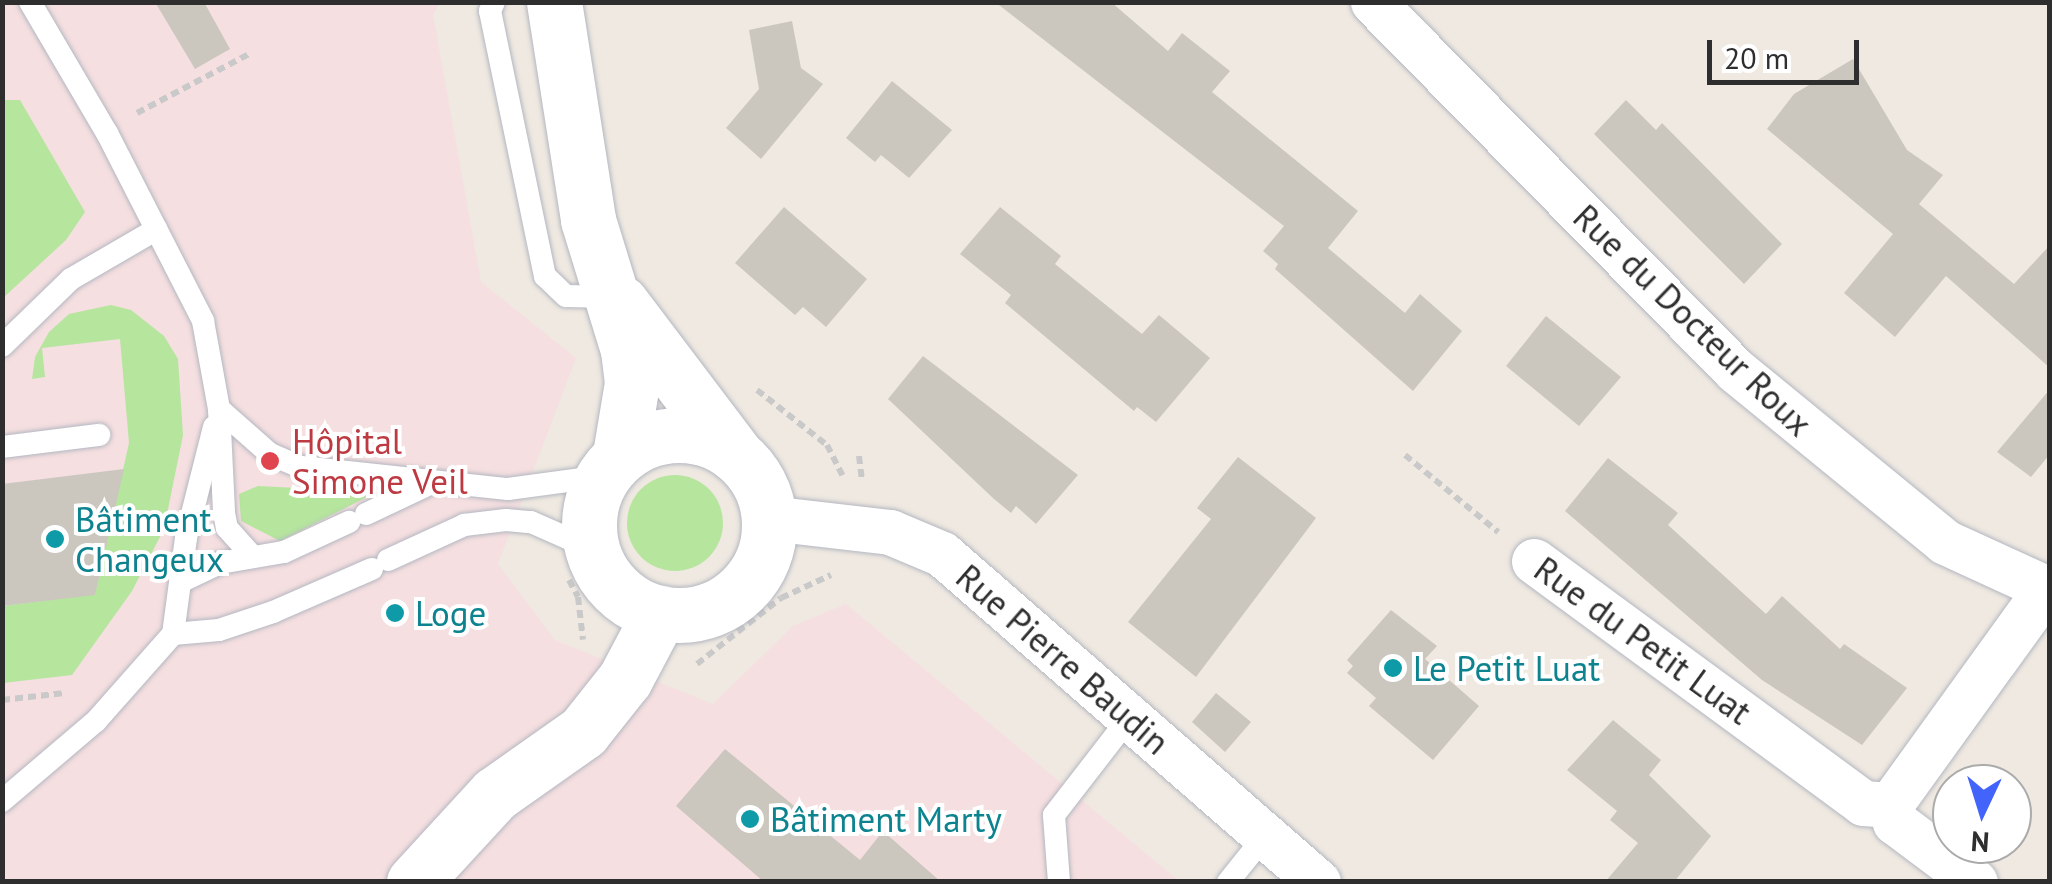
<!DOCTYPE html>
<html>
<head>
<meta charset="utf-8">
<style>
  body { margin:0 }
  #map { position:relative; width:2052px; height:884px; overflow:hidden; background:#efe9e1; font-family:"PT Sans",sans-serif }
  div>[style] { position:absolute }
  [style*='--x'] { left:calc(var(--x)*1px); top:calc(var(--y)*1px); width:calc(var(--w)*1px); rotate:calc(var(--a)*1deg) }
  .medical>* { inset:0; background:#f5dfe0 }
  .green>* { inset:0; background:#b6e59e }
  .round { border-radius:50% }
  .building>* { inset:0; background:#cbc7bf }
  .path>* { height:6px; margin-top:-3px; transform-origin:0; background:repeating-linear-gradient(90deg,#c9c9c9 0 8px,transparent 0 13px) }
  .roads { filter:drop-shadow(0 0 2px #b4b7c1) drop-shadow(0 0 2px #b4b7c1) }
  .lane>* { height:22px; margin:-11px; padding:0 11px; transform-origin:11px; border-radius:11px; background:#fff }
  .street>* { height:45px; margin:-22.5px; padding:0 22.5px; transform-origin:22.5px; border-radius:22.5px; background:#fff }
  .secondary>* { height:55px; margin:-27.5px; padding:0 27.5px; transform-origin:27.5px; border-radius:27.5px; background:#fff }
  .secondary>.ring { margin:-27.5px; padding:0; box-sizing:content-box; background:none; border:55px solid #fff; border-radius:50% }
  .dots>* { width:28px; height:28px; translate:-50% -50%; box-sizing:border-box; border:5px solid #fff; border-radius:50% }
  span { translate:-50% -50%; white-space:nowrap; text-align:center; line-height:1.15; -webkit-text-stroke:8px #fff; paint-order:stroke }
  .street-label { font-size:35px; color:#2e2e2e }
  .health-label { font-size:35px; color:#be3a42 }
  .left { translate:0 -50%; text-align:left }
  .culture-label { font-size:35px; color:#0d838f }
  .frame { position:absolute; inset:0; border:5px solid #2e2e2e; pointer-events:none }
  .north { position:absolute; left:1932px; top:764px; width:100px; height:100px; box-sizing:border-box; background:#fff; border:2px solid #ababab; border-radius:50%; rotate:184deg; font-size:28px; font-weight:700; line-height:40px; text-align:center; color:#2e2e2e }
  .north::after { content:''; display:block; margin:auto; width:35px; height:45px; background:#4264fb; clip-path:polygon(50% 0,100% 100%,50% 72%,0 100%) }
  .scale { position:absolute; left:1707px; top:40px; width:152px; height:45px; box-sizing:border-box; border:5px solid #2e2e2e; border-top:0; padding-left:12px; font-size:30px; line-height:35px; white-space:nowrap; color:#2e2e2e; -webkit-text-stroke:8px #fff; paint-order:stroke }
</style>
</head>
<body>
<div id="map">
  <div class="medical">
    <div style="clip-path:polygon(2px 3px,440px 3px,433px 14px,481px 282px,576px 358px,498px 564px,555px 640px,713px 704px,793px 626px,846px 604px,1179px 881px,3px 881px)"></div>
  </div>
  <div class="green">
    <div style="clip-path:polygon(3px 100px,20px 100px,85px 212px,66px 240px,3px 298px)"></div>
    <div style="clip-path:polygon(111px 305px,131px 310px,164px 336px,178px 359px,183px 435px,164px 529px,132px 591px,72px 675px,3px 683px,2px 606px,95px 594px,129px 443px,120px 339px,42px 348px,45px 377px,32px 379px,35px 357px,49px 332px,69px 314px)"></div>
    <div class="round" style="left:627px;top:475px;width:96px;height:96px"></div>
    <div style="clip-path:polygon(258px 486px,377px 492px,280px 541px,241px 521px,239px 494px)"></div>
  </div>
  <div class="building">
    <div style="clip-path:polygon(155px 2px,204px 2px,230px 49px,195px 69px)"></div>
    <div style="clip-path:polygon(995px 2px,1111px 2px,1168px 51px,1182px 33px,1230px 71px,1212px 92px,1358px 211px,1328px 248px,1405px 313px,1420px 294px,1462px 331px,1413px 391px,1275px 269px,1278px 264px,1263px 251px,1284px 226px)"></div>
    <div style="clip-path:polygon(792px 21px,801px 68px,823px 84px,761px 159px,726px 128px,759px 89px,749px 30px)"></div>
    <div style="clip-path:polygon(1853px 59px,1907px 150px,1943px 175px,1919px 204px,2014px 284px,2050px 245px,2050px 368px,1946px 276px,1895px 337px,1844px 293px,1893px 234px,1767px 129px,1794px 94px)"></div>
    <div style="clip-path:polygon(892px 81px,952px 130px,909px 178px,881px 155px,875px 162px,846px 138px)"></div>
    <div style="clip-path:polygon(1626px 100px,1656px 130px,1662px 123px,1782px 244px,1744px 284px,1594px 134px)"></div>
    <div style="clip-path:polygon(784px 207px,867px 279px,826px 327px,803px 307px,795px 315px,735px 263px)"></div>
    <div style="clip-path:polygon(1000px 207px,1061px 256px,1055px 264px,1142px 334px,1159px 315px,1210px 358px,1156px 422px,1137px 407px,1134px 411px,1005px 303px,1011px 295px,960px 254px)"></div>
    <div style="clip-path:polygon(1546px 316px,1621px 377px,1579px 426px,1506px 366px)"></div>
    <div style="clip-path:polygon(923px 356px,1078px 475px,1036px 524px,1016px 506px,1011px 513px,994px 499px,888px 399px)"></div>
    <div style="clip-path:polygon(2050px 389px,2050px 454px,2031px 477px,1997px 452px)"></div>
    <div style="clip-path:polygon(1238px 457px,1316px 518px,1196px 677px,1128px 622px,1211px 519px,1197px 508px)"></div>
    <div style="clip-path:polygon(1608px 458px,1678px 513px,1668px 525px,1766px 614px,1782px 596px,1840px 649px,1844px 644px,1907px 688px,1862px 745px,1762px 680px,1565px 511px)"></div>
    <div style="clip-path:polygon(124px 469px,95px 595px,2px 606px,2px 484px)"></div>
    <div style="clip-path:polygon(1391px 610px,1437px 646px,1425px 659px,1479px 706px,1433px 760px,1369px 706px,1376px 698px,1347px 673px,1353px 666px,1347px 660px)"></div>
    <div style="clip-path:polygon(1216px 693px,1251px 722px,1225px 752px,1192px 722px)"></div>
    <div style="clip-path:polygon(1613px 720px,1661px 760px,1649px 775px,1711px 836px,1674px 882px,1605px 882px,1638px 843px,1610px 820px,1617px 811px,1567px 770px)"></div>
    <div style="clip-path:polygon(725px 749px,860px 860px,883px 831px,941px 882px,764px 882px,676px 806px)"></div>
  </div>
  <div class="path">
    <div style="--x:137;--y:113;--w:129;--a:-27.8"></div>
    <div style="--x:757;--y:390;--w:89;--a:38.2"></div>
    <div style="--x:827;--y:445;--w:38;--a:63"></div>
    <div style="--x:1405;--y:455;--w:121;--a:39.6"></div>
    <div style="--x:859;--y:456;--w:23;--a:83"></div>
    <div style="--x:569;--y:580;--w:19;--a:62"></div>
    <div style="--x:578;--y:597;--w:43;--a:83.4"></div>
    <div style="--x:697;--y:664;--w:107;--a:-38.2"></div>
    <div style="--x:781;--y:598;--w:55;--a:-24.7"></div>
    <div style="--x:2;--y:700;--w:63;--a:-6.3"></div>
  </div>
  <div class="roads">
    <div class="lane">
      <div style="--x:30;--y:2;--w:152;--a:59.6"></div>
      <div style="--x:107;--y:133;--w:211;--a:62.9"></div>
      <div style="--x:203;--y:321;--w:89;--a:79.7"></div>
      <div style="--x:219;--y:409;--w:104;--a:87.2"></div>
      <div style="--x:224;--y:513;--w:15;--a:79"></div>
      <div style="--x:227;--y:528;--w:36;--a:48"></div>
      <div style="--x:494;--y:2;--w:10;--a:114"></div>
      <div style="--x:490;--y:11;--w:271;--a:78.3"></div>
      <div style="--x:545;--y:276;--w:29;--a:44"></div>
      <div style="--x:566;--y:296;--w:47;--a:1.2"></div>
      <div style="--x:2;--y:346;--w:96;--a:-44.2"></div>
      <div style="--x:71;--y:279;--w:99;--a:-30.2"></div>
      <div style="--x:219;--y:409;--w:68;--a:41.4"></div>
      <div style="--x:270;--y:454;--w:34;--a:23"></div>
      <div style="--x:301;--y:467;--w:208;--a:6.1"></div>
      <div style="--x:508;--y:489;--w:97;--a:-7.7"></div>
      <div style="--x:214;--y:427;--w:114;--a:104.2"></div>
      <div style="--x:186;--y:538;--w:97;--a:97.7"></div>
      <div style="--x:173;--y:634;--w:46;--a:-5"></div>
      <div style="--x:219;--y:630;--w:57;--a:-18.4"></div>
      <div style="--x:273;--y:612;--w:108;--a:-23.5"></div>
      <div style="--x:2;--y:447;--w:98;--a:-7.1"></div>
      <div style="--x:366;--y:514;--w:73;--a:-25.2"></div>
      <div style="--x:388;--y:560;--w:84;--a:-24.7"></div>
      <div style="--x:464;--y:525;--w:42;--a:-6.8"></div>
      <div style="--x:506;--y:520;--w:25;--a:5"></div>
      <div style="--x:531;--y:522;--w:64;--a:23.8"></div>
      <div style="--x:180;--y:582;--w:44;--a:-25.4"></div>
      <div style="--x:220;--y:563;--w:65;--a:-9.8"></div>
      <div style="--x:284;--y:552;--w:72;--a:-24.8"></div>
      <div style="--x:2;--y:801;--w:123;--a:-40.4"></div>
      <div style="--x:96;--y:721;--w:116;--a:-48.5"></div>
      <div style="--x:1059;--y:882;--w:67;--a:-94.3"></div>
      <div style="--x:1054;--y:815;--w:123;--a:-52.3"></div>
      <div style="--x:1228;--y:882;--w:59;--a:-51.2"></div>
    </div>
    <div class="street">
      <div style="--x:1373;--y:2;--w:516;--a:45.47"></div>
      <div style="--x:1735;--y:370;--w:271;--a:39.3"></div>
      <div style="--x:1945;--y:542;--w:115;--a:24.6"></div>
      <div style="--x:769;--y:518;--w:122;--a:6.6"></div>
      <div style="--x:890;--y:532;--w:56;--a:22.9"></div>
      <div style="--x:942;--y:554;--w:499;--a:41.1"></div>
      <div style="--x:1534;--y:561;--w:408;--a:36.3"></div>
      <div style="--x:1863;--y:803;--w:27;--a:4"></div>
      <div style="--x:1890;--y:805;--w:266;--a:-54.2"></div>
      <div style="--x:1890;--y:805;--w:18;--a:74"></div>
      <div style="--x:1895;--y:822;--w:100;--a:36.9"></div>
    </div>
    <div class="secondary">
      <div style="--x:554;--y:2;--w:221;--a:81.1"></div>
      <div style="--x:588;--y:220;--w:136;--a:72.9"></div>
      <div style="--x:628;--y:350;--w:33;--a:83"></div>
      <div style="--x:632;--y:383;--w:73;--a:99.5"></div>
      <div style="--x:621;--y:303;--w:191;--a:52.9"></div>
      <div class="ring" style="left:589px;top:435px;width:125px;height:125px"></div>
      <div style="--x:414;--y:882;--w:120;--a:-47.4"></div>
      <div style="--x:495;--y:794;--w:108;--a:-35.2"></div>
      <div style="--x:583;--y:732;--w:68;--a:-51.6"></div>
      <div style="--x:625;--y:679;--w:75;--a:-62.1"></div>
    </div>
  </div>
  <div class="dots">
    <div style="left:270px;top:461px;background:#e0444e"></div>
    <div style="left:55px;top:539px;background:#0f9aa8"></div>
    <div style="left:395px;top:613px;background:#0f9aa8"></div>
    <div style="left:1393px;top:668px;background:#0f9aa8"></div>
    <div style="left:750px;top:819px;background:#0f9aa8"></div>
  </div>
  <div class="street-label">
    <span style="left:1693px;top:320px;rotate:44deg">Rue du Docteur Roux</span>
    <span style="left:1643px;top:640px;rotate:36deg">Rue du Petit Luat</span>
    <span style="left:1063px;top:659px;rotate:41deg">Rue Pierre Baudin</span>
  </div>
  <div class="health-label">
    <span class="left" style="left:292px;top:461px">Hôpital<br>Simone Veil</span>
  </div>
  <div class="culture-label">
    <span class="left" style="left:75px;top:539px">Bâtiment<br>Changeux</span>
    <span class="left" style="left:415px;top:613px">Loge</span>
    <span class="left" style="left:1413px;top:668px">Le Petit Luat</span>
    <span class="left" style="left:770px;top:819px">Bâtiment Marty</span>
  </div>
  <div class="frame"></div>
  <div class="north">N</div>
  <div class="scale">20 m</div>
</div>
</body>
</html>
